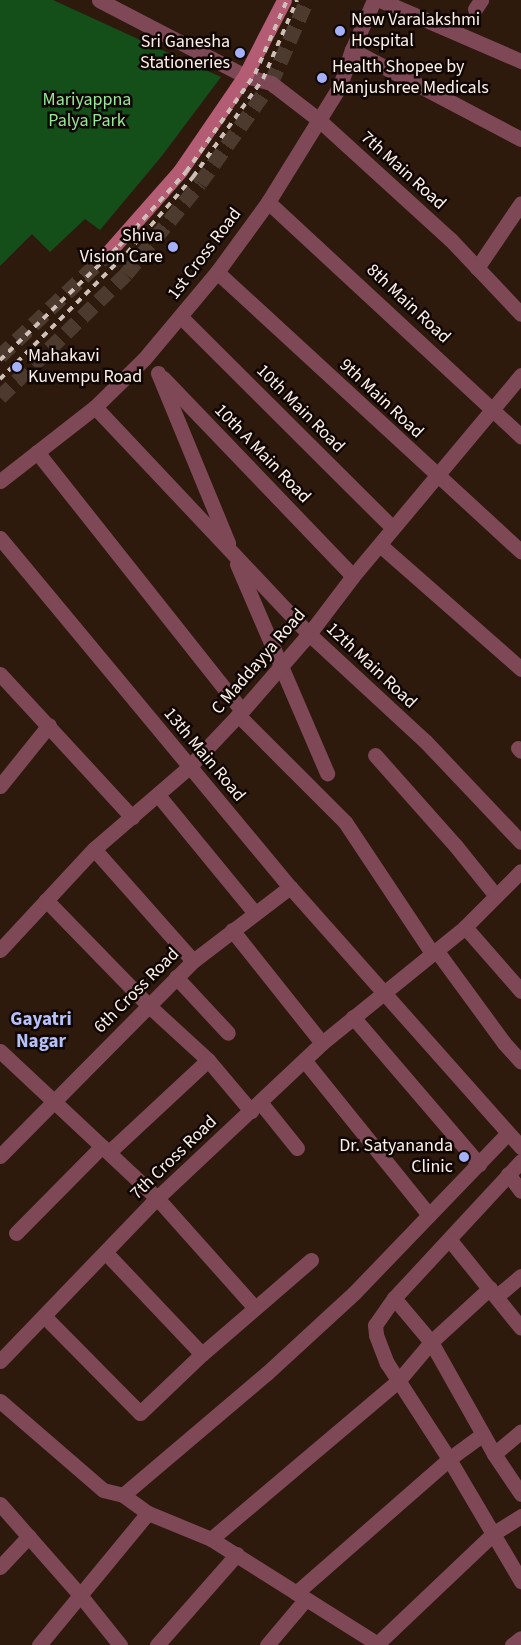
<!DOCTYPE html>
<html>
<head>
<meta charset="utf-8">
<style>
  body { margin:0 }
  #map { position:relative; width:521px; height:1645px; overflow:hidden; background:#2e1a0d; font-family:"Source Sans 3",sans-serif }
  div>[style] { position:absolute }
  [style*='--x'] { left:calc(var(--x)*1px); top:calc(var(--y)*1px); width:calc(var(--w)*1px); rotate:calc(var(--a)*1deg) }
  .green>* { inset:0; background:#144e19 }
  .secondary-tunnel>* { height:15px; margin-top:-7.5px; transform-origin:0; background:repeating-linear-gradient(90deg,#4d3a2e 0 15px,transparent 0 23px) }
  .minor>* { height:15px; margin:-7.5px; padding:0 7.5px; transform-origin:7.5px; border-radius:7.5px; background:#7e4856 }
  .tertiary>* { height:15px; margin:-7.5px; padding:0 7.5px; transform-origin:7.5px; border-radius:7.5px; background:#7e4856 }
  .secondary>* { height:15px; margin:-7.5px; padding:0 7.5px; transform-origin:7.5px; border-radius:7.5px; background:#b35c74 }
  .rail>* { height:4px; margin-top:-2px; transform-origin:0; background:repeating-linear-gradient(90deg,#cec0b8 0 6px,transparent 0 12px) }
  .dots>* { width:14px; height:14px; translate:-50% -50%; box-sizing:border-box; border:2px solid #100704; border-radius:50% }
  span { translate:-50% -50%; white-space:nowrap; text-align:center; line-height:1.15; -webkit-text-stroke:5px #100704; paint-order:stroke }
  .poi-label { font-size:18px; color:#fdf1ea }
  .left { translate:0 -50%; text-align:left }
  .right { translate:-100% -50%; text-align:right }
  .park-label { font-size:18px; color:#96e998 }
  .street-label { font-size:18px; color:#fdf1ea }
  .neighbourhood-label { font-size:19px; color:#b7c1f9; font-weight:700 }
</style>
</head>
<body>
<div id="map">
  <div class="green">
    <div style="clip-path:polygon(0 0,53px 0,221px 77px,161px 157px,100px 230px,85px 219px,50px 252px,32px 234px,0 266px)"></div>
  </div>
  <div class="secondary-tunnel">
    <div style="--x:0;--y:356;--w:146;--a:-43.6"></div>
    <div style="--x:0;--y:397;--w:176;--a:-44.3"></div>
    <div style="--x:126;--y:274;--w:117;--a:-50.9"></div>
    <div style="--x:200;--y:183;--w:123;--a:-54.6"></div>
    <div style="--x:271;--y:83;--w:90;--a:-66.6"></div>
  </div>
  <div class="minor">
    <div style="--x:99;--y:0;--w:165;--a:27.5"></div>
    <div style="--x:245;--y:76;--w:27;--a:15"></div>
    <div style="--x:271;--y:83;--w:61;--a:37.6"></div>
    <div style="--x:319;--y:120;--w:177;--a:42.3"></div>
    <div style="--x:450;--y:239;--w:103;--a:46.6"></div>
    <div style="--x:380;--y:0;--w:154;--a:23.4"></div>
    <div style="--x:475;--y:9;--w:11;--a:-56"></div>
    <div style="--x:352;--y:50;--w:191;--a:27.8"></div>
    <div style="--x:268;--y:202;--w:345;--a:42.8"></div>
    <div style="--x:477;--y:268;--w:78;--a:-55.9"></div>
    <div style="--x:217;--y:272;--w:413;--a:42.6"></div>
    <div style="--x:181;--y:317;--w:299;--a:44.9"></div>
    <div style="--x:158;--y:373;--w:184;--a:67.6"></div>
    <div style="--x:163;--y:378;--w:274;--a:46.2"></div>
    <div style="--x:95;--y:407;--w:312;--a:46.7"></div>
    <div style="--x:309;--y:634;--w:158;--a:42.7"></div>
    <div style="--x:425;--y:741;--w:139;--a:46.5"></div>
    <div style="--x:37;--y:452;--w:330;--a:51.6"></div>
    <div style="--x:0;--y:481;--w:120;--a:-37.9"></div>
    <div style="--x:95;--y:407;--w:69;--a:-44.4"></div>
    <div style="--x:144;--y:359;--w:114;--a:-50"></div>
    <div style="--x:217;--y:272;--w:87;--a:-53.9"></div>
    <div style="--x:268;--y:202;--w:137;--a:-58.2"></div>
    <div style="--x:340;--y:86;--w:38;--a:-72"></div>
    <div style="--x:352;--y:50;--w:55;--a:-66.3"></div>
    <div style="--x:0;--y:538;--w:454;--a:50.3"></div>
    <div style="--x:290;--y:887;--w:348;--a:48.4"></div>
    <div style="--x:380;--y:545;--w:188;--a:41.3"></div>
    <div style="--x:237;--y:564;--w:228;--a:66.7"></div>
    <div style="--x:0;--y:674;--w:195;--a:47.3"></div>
    <div style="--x:238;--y:715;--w:151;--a:45"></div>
    <div style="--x:345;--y:822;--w:157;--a:56.4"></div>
    <div style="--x:518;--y:748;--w:4;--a:45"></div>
    <div style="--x:375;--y:755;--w:120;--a:48.4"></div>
    <div style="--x:455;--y:845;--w:65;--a:51.2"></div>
    <div style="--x:0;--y:786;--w:78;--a:-51.2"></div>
    <div style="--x:158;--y:795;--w:153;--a:50.6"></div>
    <div style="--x:94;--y:849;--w:149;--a:48.5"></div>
    <div style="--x:46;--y:900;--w:146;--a:45.8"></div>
    <div style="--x:148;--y:1005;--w:81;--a:42.5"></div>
    <div style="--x:208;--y:1060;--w:135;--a:137.1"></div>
    <div style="--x:465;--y:927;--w:85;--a:48.8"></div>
    <div style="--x:232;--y:930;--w:144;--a:51.5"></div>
    <div style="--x:0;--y:950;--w:138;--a:-47.1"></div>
    <div style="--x:94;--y:849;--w:125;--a:-40.8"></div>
    <div style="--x:189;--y:767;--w:77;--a:-46.6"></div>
    <div style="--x:242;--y:711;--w:102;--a:-49"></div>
    <div style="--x:309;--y:634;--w:73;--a:-52.8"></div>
    <div style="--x:353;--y:576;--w:262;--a:-50.1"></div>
    <div style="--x:436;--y:950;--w:115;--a:53.8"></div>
    <div style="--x:504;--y:1043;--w:25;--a:48"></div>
    <div style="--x:176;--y:977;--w:76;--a:47.1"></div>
    <div style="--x:353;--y:1017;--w:194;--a:49.4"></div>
    <div style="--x:0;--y:1051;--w:215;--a:43.1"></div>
    <div style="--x:157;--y:1198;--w:147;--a:48.3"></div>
    <div style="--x:208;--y:1060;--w:67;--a:49.9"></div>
    <div style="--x:304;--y:1060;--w:199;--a:51.1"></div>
    <div style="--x:260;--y:1102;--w:59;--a:51.2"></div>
    <div style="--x:0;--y:1156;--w:274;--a:-45.3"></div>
    <div style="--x:193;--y:961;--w:122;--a:-37.3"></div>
    <div style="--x:521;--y:1161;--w:187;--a:132.8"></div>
    <div style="--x:394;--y:1298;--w:33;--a:125"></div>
    <div style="--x:375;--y:1325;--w:10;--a:84"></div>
    <div style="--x:376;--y:1335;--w:30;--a:69"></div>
    <div style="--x:387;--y:1363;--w:114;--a:57.1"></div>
    <div style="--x:449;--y:1459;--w:142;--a:59.5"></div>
    <div style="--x:508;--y:1174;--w:21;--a:53"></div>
    <div style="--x:16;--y:1233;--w:122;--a:-45.3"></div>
    <div style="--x:449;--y:1239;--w:114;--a:51"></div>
    <div style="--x:106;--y:1253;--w:139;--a:46.5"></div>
    <div style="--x:202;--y:1354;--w:144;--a:-40.8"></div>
    <div style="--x:497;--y:1296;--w:31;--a:-40"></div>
    <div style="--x:394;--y:1298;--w:57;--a:49.9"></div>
    <div style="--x:431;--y:1342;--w:129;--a:60.6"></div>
    <div style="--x:494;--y:1454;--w:48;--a:56"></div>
    <div style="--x:44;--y:1316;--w:136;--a:45.3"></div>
    <div style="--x:140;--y:1413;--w:86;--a:-43.6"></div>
    <div style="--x:0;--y:1361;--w:226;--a:-46.1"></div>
    <div style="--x:157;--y:1198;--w:226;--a:-43.2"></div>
    <div style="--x:322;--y:1043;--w:184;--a:-39"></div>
    <div style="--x:465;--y:927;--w:79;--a:-45"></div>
    <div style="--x:0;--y:1401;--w:136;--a:40.8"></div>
    <div style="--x:103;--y:1490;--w:21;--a:14"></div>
    <div style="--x:123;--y:1495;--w:31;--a:36"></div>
    <div style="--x:148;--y:1513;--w:68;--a:22.4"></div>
    <div style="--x:211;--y:1539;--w:199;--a:32.2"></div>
    <div style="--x:494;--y:1454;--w:35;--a:-40"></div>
    <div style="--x:123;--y:1495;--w:189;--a:-40.3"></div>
    <div style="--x:267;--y:1373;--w:118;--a:-42.6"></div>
    <div style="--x:354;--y:1293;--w:222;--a:-46.1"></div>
    <div style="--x:211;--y:1539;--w:246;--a:-40.2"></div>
    <div style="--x:399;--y:1380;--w:50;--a:-49.9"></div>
    <div style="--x:431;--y:1342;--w:80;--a:-42.5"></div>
    <div style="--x:0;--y:1567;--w:42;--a:-46.9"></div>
    <div style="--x:296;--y:1593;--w:203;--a:-41.2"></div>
    <div style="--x:449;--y:1459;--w:42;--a:-36.3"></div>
    <div style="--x:39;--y:1645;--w:171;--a:-50.5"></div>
    <div style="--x:157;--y:1645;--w:121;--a:-48.7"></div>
    <div style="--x:267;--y:1645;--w:59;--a:-49.8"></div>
    <div style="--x:376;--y:1645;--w:163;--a:-43.5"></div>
    <div style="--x:494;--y:1533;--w:32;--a:-32"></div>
    <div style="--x:512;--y:1645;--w:11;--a:-38"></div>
  </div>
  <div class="tertiary">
    <div style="--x:0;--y:1504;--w:121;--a:48.7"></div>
    <div style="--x:80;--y:1595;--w:64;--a:51.3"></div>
  </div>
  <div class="secondary">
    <div style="--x:106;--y:255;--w:112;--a:-48.6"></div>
    <div style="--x:180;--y:171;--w:115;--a:-55.6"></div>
    <div style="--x:245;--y:76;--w:85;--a:-62.8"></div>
  </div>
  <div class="rail">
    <div style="--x:0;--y:360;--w:165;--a:-43.8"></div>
    <div style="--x:119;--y:246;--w:100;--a:-47.8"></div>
    <div style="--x:186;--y:172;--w:120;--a:-54.9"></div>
    <div style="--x:255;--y:74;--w:81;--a:-66.6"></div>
    <div style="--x:0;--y:379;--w:179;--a:-44.8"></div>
    <div style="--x:127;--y:253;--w:101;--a:-49"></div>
    <div style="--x:193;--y:177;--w:120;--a:-54.5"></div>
    <div style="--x:263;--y:79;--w:86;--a:-66.7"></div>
  </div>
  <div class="dots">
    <div style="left:340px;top:31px;background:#a6b1fc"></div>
    <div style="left:240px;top:53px;background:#a6b1fc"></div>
    <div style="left:322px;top:78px;background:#a6b1fc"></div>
    <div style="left:173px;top:247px;background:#a6b1fc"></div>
    <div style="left:17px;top:367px;background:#a6b1fc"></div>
    <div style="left:464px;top:1157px;background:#a6b1fc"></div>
  </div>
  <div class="poi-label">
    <span class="left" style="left:351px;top:31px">New Varalakshmi<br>Hospital</span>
    <span class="right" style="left:230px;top:53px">Sri Ganesha<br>Stationeries</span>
    <span class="left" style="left:332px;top:78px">Health Shopee by<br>Manjushree Medicals</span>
    <span class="right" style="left:163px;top:247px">Shiva<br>Vision Care</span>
    <span class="left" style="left:28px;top:367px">Mahakavi<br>Kuvempu Road</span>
    <span class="right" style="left:453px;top:1157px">Dr. Satyananda<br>Clinic</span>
  </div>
  <div class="park-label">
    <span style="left:87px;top:111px">Mariyappna<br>Palya Park</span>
  </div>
  <div class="street-label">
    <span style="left:403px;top:171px;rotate:42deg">7th Main Road</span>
    <span style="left:205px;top:254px;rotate:-53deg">1st Cross Road</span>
    <span style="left:408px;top:304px;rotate:43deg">8th Main Road</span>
    <span style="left:381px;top:399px;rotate:43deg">9th Main Road</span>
    <span style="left:300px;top:409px;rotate:45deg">10th Main Road</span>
    <span style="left:262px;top:454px;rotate:46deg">10th A Main Road</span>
    <span style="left:259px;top:662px;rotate:-49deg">C Maddayya Road</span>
    <span style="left:371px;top:666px;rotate:43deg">12th Main Road</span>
    <span style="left:204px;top:755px;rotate:50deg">13th Main Road</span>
    <span style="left:137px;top:991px;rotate:-45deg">6th Cross Road</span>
    <span style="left:174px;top:1158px;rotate:-44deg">7th Cross Road</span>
  </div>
  <div class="neighbourhood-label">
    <span style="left:41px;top:1031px">Gayatri<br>Nagar</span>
  </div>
</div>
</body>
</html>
